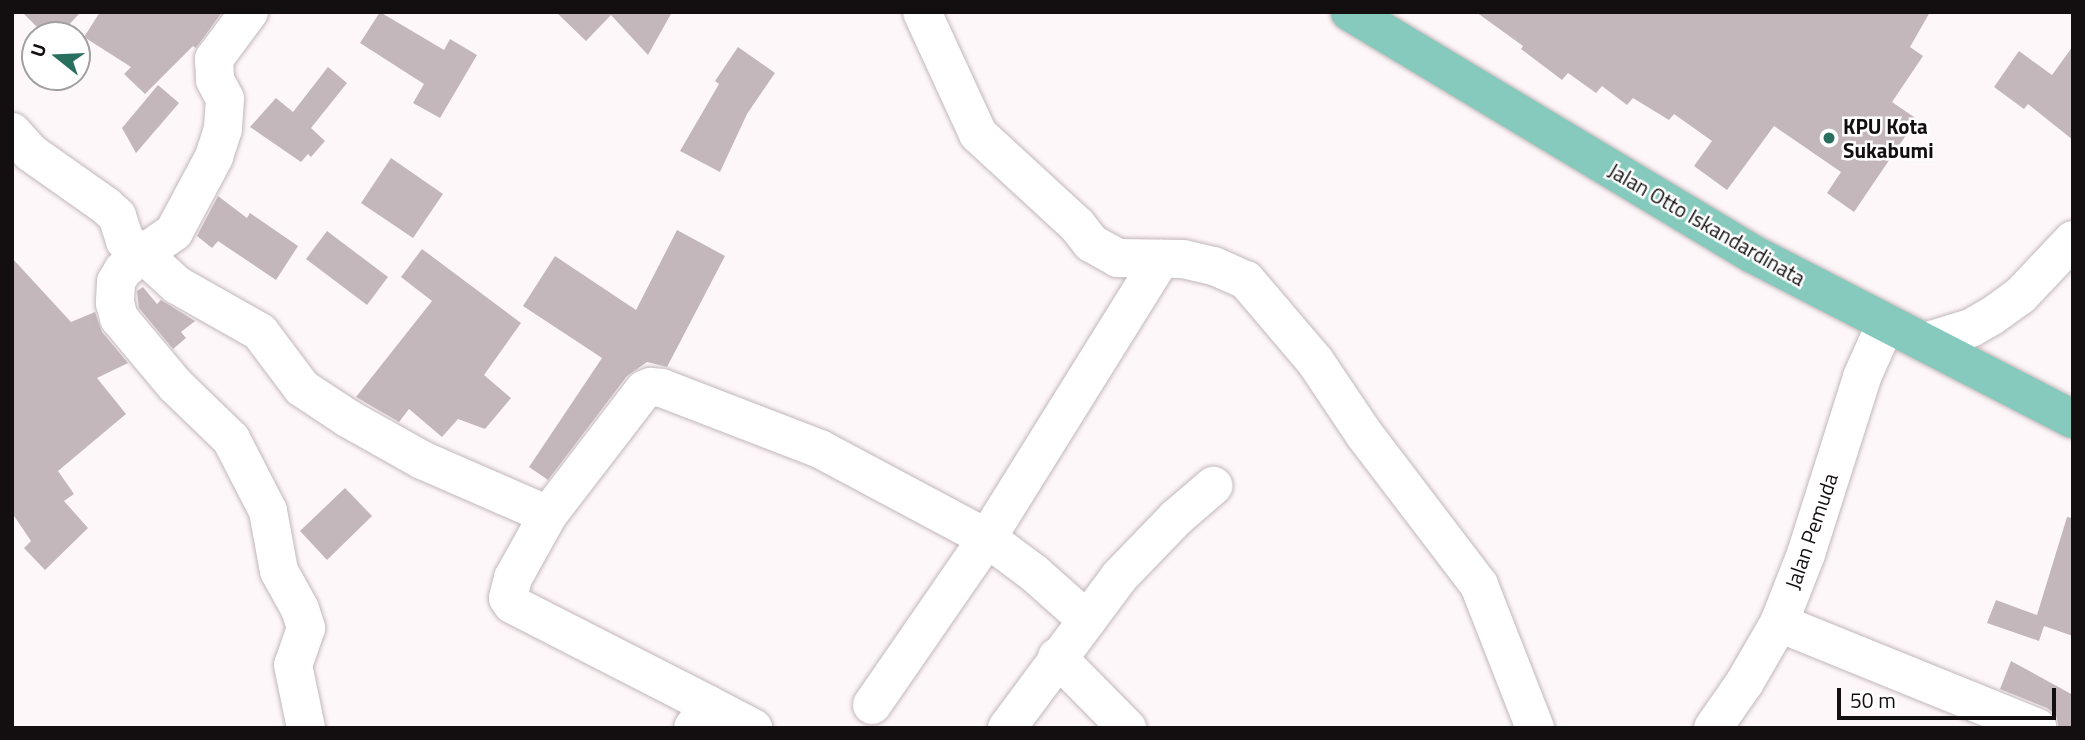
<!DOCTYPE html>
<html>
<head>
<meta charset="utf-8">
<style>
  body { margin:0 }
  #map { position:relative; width:2085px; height:740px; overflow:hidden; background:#fef7f9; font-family:"Titillium Web",sans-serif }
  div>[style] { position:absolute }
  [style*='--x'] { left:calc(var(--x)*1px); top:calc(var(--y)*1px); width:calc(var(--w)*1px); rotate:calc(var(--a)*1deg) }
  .building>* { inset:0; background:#c3b7bb }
  .roads { filter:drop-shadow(0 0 2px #c2b7ba) drop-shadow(0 0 2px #c2b7ba) }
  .minor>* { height:38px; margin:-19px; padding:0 19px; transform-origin:19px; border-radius:19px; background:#fff }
  .major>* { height:38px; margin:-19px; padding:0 19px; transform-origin:19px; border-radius:19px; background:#85cabc }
  .dots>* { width:19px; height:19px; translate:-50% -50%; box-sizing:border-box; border:4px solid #fff; border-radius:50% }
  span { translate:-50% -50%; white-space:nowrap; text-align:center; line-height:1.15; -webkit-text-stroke:5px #fff; paint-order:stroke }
  .poi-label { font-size:21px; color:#130f10; font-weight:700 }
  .left { translate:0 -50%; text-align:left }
  .street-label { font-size:21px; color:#130f10 }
  .frame { position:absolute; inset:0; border:14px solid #130f10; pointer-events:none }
  .north { position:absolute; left:21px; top:21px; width:70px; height:70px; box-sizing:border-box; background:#fff; border:2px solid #a19f9f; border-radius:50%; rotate:288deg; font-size:19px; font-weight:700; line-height:28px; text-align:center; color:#130f10 }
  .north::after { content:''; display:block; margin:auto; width:24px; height:32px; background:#2a6e60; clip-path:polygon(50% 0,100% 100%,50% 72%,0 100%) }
  .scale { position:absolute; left:1837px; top:688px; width:219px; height:32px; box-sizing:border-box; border:4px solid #130f10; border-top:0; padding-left:9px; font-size:21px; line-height:24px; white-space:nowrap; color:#130f10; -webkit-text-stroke:5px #fff; paint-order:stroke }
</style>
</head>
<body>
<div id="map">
  <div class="building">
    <div style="clip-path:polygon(22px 12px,81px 12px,59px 35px,45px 35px)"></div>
    <div style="clip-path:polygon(100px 12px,222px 12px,196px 48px,193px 46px,145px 94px,124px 74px,131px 67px,84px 37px)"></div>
    <div style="clip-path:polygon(380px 12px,444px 50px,450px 39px,477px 55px,440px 118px,413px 103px,424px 84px,360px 43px)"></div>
    <div style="clip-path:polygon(556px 12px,672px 12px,648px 55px,611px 15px,586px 41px)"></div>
    <div style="clip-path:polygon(1476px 12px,1930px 12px,1910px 47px,1923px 56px,1892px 102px,1917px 119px,1854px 212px,1827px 193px,1841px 172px,1774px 126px,1727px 190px,1694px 166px,1712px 141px,1674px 114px,1669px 120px,1633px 98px,1627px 105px,1602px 86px,1596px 93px,1568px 73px,1562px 80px,1521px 49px,1523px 46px)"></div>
    <div style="clip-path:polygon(2073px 46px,2073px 140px,2028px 104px,2024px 109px,1994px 87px,2019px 51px,2052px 75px)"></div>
    <div style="clip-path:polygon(738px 47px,775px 73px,747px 114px,720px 172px,680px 151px,719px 84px,715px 81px)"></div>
    <div style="clip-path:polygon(328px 67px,347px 83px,311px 128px,325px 141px,311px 157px,308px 154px,301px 162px,250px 127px,276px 98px,293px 112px)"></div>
    <div style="clip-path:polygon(158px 85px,179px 103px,136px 153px,122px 128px)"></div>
    <div style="clip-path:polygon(391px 158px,443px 194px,413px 238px,361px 203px)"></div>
    <div style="clip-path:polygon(218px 196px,247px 218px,250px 213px,298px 246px,276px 280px,218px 241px,212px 248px,197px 236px)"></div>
    <div style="clip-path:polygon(677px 230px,725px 256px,667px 367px,647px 362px,627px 376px,548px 480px,529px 467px,602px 358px,523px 306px,555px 256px,636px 310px)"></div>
    <div style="clip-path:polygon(327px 231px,388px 277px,367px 305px,306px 259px)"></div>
    <div style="clip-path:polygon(422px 249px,521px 323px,484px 375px,511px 398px,485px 429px,458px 419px,442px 437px,409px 409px,399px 422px,356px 397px,432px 301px,401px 277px)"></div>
    <div style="clip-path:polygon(12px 258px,71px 322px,95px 312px,102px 332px,128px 363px,97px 378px,126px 414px,58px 471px,74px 494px,64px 501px,88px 528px,45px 570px,24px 548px,31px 541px,12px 513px)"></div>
    <div style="clip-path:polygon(143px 287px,157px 304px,161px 300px,195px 321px,181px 332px,186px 338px,173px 349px,139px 308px,137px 291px)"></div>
    <div style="clip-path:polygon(345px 488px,372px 516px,327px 560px,300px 531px)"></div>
    <div style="clip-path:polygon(2067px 517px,2073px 518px,2073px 636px,2044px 626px,2039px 641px,1987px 623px,1996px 600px,2037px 615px)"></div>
    <div style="clip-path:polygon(2011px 661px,2073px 695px,2073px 728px,2059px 728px,2056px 715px,2047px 708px,2000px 689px)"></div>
  </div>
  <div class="roads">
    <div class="minor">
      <div style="--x:249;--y:12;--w:59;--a:126.7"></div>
      <div style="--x:214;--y:59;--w:21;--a:87"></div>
      <div style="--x:215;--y:80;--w:21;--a:62"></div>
      <div style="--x:225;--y:99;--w:30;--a:94"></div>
      <div style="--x:223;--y:129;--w:29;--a:108"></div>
      <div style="--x:214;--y:157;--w:85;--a:118.1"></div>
      <div style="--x:174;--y:232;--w:38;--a:145"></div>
      <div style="--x:143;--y:254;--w:46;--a:42.4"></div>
      <div style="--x:177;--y:285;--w:95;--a:29.5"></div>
      <div style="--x:260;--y:332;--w:70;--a:53.1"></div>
      <div style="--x:302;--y:388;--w:56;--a:33.4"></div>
      <div style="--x:349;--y:419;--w:84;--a:29.3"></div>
      <div style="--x:422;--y:460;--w:137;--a:23.6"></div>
      <div style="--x:922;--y:12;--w:134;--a:65.3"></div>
      <div style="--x:978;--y:134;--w:134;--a:42.6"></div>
      <div style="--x:1077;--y:225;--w:23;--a:52"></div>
      <div style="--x:1091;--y:243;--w:31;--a:29"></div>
      <div style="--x:1118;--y:258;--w:65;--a:0.9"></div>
      <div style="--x:1183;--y:259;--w:32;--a:13"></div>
      <div style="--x:1214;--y:266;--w:35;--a:24"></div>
      <div style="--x:1246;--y:280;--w:106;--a:49.6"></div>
      <div style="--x:1315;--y:361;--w:88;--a:56.1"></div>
      <div style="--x:1364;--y:434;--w:190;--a:52.7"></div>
      <div style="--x:1479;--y:585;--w:154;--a:68.6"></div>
      <div style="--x:12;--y:132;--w:28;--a:48"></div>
      <div style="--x:31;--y:153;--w:92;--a:35.2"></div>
      <div style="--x:106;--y:206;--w:15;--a:42"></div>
      <div style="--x:117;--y:216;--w:26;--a:72"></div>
      <div style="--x:125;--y:241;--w:22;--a:36"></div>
      <div style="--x:143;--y:254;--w:26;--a:141"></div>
      <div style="--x:123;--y:270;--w:14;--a:120"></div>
      <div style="--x:116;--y:282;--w:21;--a:93"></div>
      <div style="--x:115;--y:303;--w:16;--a:75"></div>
      <div style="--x:119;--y:318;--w:87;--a:50.1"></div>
      <div style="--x:175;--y:385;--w:78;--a:44"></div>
      <div style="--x:231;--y:439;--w:81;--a:62.8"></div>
      <div style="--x:268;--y:511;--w:61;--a:79.6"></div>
      <div style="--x:279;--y:571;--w:43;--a:61.1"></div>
      <div style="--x:300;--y:609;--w:20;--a:72"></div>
      <div style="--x:306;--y:628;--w:39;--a:109"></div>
      <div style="--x:293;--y:665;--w:64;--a:78.3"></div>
      <div style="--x:1925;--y:342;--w:48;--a:-16.9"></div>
      <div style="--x:1971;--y:328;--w:24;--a:-30"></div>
      <div style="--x:1992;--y:316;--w:34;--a:-36"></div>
      <div style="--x:2020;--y:296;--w:77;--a:-46.6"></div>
      <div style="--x:1779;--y:623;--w:279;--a:22.1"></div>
      <div style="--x:1057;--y:657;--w:100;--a:45.4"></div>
      <div style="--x:709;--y:705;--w:221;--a:-152.9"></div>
      <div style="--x:512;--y:604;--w:7;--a:-124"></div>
      <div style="--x:508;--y:598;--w:21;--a:-76"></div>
      <div style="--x:513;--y:578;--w:72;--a:-60.9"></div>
      <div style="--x:548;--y:515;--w:158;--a:-52.5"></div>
      <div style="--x:644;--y:390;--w:7;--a:-27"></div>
      <div style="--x:650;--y:387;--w:12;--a:5"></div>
      <div style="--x:662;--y:388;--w:169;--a:21.1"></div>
      <div style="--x:820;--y:449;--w:189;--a:28.1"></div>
      <div style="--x:987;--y:538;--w:59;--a:36.7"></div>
      <div style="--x:1034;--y:573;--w:71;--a:41.6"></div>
      <div style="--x:872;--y:705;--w:203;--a:-55.4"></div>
      <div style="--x:987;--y:538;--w:329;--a:-58.1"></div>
      <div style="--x:693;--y:728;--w:28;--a:-55"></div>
      <div style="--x:709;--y:705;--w:50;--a:27.6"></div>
      <div style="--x:1007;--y:728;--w:188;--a:-53.4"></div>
      <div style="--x:1119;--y:577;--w:83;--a:-46"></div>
      <div style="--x:1177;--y:517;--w:48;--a:-40.7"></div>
      <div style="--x:1713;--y:728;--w:56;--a:-55.2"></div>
      <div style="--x:1745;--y:682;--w:68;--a:-60"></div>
      <div style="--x:1779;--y:623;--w:74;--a:-68.6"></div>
      <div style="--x:1806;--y:554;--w:186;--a:-72.4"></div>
      <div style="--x:1862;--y:377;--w:59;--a:-66"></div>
    </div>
    <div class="major">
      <div style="--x:1350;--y:12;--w:470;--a:31"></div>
      <div style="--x:1753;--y:254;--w:360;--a:27.3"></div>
    </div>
  </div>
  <div class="dots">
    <div style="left:1829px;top:138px;background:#2a6e60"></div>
  </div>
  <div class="poi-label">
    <span class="left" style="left:1843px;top:138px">KPU Kota<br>Sukabumi</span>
  </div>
  <div class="street-label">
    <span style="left:1707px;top:224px;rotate:30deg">Jalan Otto Iskandardinata</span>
    <span style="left:1811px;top:531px;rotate:-71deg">Jalan Pemuda</span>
  </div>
  <div class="frame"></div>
  <div class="north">U</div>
  <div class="scale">50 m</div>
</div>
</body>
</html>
